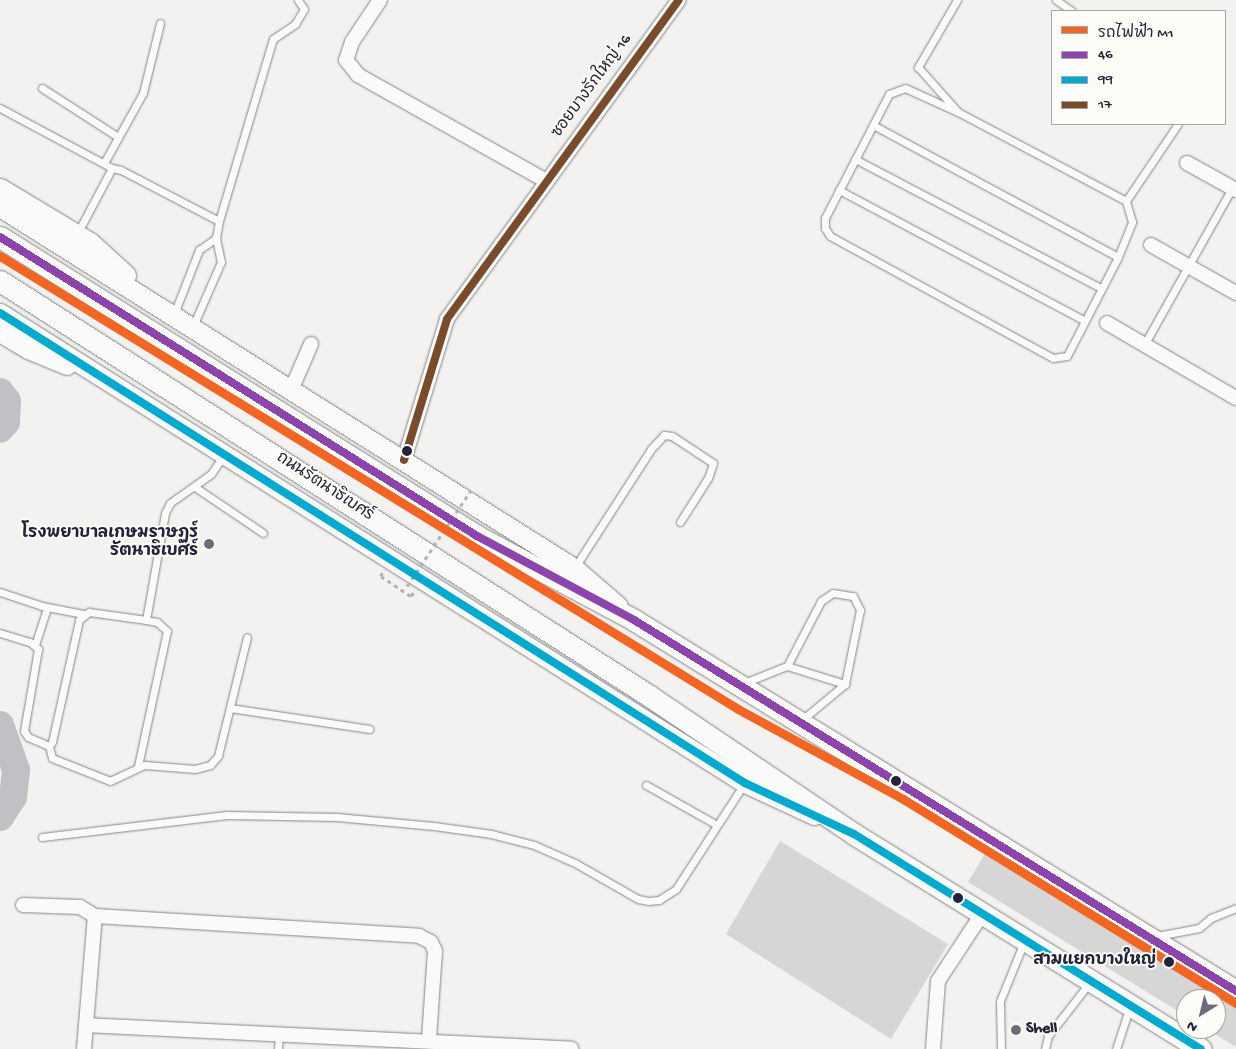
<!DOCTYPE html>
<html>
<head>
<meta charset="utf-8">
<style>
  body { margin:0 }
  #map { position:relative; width:1236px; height:1049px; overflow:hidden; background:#f3f2f0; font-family:"Gochi Hand","Playpen Sans Thai",sans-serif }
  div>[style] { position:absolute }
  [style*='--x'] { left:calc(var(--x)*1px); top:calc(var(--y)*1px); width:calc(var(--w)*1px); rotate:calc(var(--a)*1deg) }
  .river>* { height:28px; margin:-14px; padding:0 14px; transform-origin:14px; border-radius:14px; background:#c1c1c5 }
  .building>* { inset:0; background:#d7d6d6 }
  .path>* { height:2.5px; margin-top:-1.25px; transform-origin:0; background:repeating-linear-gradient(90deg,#b2b2b4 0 4px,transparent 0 8px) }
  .roads { filter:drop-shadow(0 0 1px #848488) drop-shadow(0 0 1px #848488) }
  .lane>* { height:7px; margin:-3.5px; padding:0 3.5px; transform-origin:3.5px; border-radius:3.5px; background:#fafaf8 }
  .street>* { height:14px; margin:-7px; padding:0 7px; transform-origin:7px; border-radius:7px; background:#fafaf8 }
  .secondary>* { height:19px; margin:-9.5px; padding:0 9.5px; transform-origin:9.5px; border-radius:9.5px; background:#fafaf8 }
  .primary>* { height:21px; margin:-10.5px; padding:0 10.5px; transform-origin:10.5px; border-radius:10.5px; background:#fafaf8 }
  .path-bridge>* { height:2.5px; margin-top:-1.25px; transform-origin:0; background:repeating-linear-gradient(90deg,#b2b2b4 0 4px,transparent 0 8px) }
  .bus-1>* { height:8px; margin:-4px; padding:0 4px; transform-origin:4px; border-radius:4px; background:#8e44ad }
  .bus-2>* { height:8px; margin:-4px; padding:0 4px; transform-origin:4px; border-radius:4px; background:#00a9ce }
  .bus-3>* { height:8px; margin:-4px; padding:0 4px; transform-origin:4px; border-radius:4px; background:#7a4b2a }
  .metro-1>* { height:9px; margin:-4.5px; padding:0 4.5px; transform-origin:4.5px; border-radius:4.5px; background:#f26522 }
  .dots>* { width:14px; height:14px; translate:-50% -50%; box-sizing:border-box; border:2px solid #fdfcf7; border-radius:50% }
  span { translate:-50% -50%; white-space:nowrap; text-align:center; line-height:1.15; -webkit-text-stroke:4px #fdfcf7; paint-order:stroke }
  .street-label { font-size:16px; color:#22223b }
  .poi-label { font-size:16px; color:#22223b; font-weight:700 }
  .right { translate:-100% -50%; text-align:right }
  .left { translate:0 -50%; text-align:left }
  .stop-label { font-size:16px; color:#22223b; font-weight:700 }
  .legend { position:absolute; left:1051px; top:10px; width:175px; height:115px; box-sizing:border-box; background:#fdfcf7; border:1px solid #a5a5ac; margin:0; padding:6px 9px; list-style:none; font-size:15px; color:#22223b }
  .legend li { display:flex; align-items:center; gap:10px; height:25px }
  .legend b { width:25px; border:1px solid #a5a5ac }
  .north { position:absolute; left:1176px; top:989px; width:50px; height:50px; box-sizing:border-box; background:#fdfcf7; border:1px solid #a5a5ac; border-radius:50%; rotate:216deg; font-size:14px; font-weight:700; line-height:20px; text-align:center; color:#22223b }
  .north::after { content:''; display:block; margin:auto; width:18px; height:22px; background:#6b6b7a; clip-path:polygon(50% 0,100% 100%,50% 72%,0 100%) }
</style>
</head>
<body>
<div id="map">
  <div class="river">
    <div style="--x:0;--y:392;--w:11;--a:52"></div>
    <div style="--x:7;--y:401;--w:21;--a:93"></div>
    <div style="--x:6;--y:422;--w:9;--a:131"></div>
    <div style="--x:0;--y:725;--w:48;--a:70.4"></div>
    <div style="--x:16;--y:770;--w:27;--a:96"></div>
    <div style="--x:13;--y:797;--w:24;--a:123"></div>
  </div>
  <div class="building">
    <div style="clip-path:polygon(780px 841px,948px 944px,891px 1039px,726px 934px)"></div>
    <div style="clip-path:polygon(990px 845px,1236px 996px,1236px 1047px,1207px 1029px,1216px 1029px,1216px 999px,1186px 999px,1186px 1016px,968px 882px)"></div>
  </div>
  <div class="path">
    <div style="--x:383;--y:573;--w:4;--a:124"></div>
    <div style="--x:381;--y:576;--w:36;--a:34"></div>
    <div style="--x:411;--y:596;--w:4;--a:-56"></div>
  </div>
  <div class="roads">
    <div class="lane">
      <div style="--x:957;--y:0;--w:78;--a:120.2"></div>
      <div style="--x:918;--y:67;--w:60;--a:48.4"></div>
      <div style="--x:958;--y:112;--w:190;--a:27.9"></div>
      <div style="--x:1126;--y:201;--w:93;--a:-56"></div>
      <div style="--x:1056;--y:0;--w:19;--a:35"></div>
      <div style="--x:42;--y:88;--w:90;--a:32.8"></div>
      <div style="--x:0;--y:108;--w:127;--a:28.2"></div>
      <div style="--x:958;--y:112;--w:58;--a:-155.6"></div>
      <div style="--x:905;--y:88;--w:17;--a:159"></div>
      <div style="--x:889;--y:94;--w:140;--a:117.3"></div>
      <div style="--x:825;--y:218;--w:10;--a:90"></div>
      <div style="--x:825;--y:228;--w:9;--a:58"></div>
      <div style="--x:830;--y:236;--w:254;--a:28.7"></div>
      <div style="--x:1053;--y:358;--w:14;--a:-8"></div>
      <div style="--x:1067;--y:356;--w:111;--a:-62.7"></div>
      <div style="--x:1118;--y:257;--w:38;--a:-68"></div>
      <div style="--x:1132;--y:222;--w:22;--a:-106"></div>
      <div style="--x:873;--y:125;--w:278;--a:28.3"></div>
      <div style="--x:855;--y:159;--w:278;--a:27.7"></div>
      <div style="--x:104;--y:163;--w:80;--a:-60.9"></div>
      <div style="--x:143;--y:93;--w:72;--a:-76.3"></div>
      <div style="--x:839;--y:190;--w:276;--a:28"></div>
      <div style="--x:78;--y:232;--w:72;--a:-62"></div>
      <div style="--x:112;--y:168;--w:9;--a:13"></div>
      <div style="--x:121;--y:170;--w:110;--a:27.5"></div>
      <div style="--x:174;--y:314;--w:69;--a:-68.7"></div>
      <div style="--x:199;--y:250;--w:21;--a:-35"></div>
      <div style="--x:193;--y:326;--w:70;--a:-66.4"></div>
      <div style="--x:221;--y:262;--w:25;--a:-102"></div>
      <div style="--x:216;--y:238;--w:17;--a:-80"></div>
      <div style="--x:219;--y:221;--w:190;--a:-73.5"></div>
      <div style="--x:273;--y:39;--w:27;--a:-34"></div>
      <div style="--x:295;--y:24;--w:17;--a:-59"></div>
      <div style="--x:304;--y:9;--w:11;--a:-124"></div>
      <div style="--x:1144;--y:345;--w:180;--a:-60.7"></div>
      <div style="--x:195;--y:487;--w:82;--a:34.1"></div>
      <div style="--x:575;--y:567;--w:140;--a:-57.2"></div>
      <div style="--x:651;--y:449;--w:19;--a:-47"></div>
      <div style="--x:664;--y:435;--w:8;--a:7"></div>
      <div style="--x:672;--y:436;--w:49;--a:33.4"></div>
      <div style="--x:713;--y:463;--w:16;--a:108"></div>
      <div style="--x:708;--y:478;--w:52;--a:122.5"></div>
      <div style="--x:0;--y:592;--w:44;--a:18.4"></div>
      <div style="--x:42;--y:606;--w:42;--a:11"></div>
      <div style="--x:0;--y:633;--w:31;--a:17"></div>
      <div style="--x:30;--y:642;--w:11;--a:41"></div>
      <div style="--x:38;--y:649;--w:83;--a:99.7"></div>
      <div style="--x:24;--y:731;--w:7;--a:56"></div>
      <div style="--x:28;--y:737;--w:23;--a:23"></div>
      <div style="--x:49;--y:746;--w:5;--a:-53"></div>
      <div style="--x:52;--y:742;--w:125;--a:-77.5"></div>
      <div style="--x:79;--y:620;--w:13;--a:-39"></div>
      <div style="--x:89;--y:612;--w:58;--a:8"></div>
      <div style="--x:146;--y:620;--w:109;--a:-79.9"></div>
      <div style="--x:165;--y:513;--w:11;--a:-63"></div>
      <div style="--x:170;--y:503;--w:50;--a:-35.3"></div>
      <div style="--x:211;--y:474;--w:22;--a:-56"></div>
      <div style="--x:35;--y:645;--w:40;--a:-72"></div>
      <div style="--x:787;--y:666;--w:61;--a:17.2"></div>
      <div style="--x:744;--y:683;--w:46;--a:-21.6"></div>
      <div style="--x:787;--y:666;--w:73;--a:-62.4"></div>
      <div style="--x:821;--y:601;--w:14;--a:-34"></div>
      <div style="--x:833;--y:593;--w:20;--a:9"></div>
      <div style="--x:853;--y:596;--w:16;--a:63"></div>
      <div style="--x:860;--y:610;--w:76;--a:101.5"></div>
      <div style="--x:845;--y:684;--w:56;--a:140.1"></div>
      <div style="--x:230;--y:708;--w:141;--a:8.6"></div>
      <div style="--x:49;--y:746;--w:12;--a:76"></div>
      <div style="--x:52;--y:758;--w:62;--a:21.6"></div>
      <div style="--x:110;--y:781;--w:38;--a:-25"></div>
      <div style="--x:145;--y:765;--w:50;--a:4.6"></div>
      <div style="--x:195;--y:769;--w:16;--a:-15"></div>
      <div style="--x:210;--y:765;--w:12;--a:-48"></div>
      <div style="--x:218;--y:756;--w:122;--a:-76.3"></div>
      <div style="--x:138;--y:766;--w:138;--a:-77.9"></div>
      <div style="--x:167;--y:631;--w:13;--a:-138"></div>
      <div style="--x:157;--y:622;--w:11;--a:-170"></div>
      <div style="--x:646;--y:785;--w:81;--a:29.4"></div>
      <div style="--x:42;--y:837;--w:186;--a:-6.8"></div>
      <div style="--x:227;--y:815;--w:110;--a:1"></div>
      <div style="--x:337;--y:817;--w:97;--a:5.3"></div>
      <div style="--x:434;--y:826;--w:58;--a:8"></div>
      <div style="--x:491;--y:834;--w:44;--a:14.3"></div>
      <div style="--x:534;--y:845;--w:45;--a:23.7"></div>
      <div style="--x:575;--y:863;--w:73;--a:29.7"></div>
      <div style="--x:638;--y:899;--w:10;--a:11"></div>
      <div style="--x:648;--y:901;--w:11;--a:-5"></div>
      <div style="--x:659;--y:900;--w:20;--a:-33"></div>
      <div style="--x:676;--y:889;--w:125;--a:-57.1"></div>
      <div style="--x:1157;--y:936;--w:43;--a:-10.8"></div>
      <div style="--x:1199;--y:928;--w:16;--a:-40"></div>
      <div style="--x:1211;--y:918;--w:27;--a:-22"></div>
      <div style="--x:278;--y:1049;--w:15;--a:-86"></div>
      <div style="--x:1001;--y:1049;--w:48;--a:-91.2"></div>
      <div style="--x:1000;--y:1001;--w:64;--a:-67.9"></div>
      <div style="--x:1045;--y:1049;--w:13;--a:-77"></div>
      <div style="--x:1048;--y:1036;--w:68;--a:-52.1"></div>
      <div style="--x:1116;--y:1049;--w:42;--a:-72"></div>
    </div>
    <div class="street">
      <div style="--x:380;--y:0;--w:50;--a:123.7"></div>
      <div style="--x:352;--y:42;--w:19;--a:108"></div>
      <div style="--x:346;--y:60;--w:19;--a:51"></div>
      <div style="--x:358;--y:75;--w:216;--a:29.4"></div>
      <div style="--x:1187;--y:163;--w:56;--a:28.9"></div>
      <div style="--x:1151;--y:245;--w:98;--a:29.5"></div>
      <div style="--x:1107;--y:323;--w:149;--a:30.2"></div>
      <div style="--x:292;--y:388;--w:48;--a:-66.6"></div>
      <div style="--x:404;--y:460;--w:147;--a:-73"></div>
      <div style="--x:447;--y:319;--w:394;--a:-54"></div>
      <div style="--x:23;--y:905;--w:57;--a:2"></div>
      <div style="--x:80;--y:907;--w:17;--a:31"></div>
      <div style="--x:95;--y:916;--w:325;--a:3.5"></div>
      <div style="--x:419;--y:936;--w:13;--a:27"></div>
      <div style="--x:431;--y:942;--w:10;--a:66"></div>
      <div style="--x:435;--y:951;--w:89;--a:93.9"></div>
      <div style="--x:86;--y:1025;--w:486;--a:2.8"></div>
      <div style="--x:84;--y:1049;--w:133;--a:-85.3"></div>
      <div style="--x:933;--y:1049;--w:68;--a:-85.8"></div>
      <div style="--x:938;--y:981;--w:80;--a:-56.7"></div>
    </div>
    <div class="secondary">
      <div style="--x:0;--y:188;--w:105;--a:31"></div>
      <div style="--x:90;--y:242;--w:49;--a:42.5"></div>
      <div style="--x:0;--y:207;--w:678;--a:32.17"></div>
      <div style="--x:574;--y:568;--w:58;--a:40.8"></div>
      <div style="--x:0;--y:313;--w:881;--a:32.25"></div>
      <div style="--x:745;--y:783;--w:76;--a:24.9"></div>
      <div style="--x:0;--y:332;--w:33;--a:31"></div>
      <div style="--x:28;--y:349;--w:42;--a:22.3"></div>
    </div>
    <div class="primary">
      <div style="--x:0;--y:237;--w:563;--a:32.08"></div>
      <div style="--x:477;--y:536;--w:178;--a:28.1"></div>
      <div style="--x:634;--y:620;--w:707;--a:31.64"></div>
      <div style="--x:0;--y:281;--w:769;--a:32.57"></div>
      <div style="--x:648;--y:695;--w:249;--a:34"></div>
      <div style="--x:854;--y:834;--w:408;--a:31.8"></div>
    </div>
  </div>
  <div class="path-bridge">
    <div style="--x:407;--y:586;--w:115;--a:-56.3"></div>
  </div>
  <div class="bus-1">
    <div style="--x:0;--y:237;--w:563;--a:32.08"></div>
    <div style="--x:477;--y:536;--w:178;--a:28.1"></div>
    <div style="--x:634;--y:620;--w:707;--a:31.64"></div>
  </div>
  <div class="bus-2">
    <div style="--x:0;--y:313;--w:881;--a:32.25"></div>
    <div style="--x:745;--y:783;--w:120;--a:25.1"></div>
    <div style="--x:854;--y:834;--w:408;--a:31.8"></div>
  </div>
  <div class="bus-3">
    <div style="--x:404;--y:460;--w:147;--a:-73"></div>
    <div style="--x:447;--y:319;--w:394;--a:-54"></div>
  </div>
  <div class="metro-1">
    <div style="--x:0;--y:256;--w:866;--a:31.54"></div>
    <div style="--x:738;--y:709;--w:188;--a:28.6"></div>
    <div style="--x:903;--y:799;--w:391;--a:31.5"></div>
  </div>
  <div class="dots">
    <div style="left:407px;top:451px;background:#22223b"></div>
    <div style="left:209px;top:544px;background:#6b6b7a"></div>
    <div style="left:896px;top:781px;background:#22223b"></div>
    <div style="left:958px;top:898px;background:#22223b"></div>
    <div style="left:1169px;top:962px;background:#22223b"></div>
    <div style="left:1016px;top:1030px;background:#6b6b7a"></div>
  </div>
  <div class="street-label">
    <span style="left:593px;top:87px;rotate:-54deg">ซอยบางรักใหญ่ 16</span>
    <span style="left:324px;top:488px;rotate:33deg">ถนนรัตนาธิเบศร์</span>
  </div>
  <div class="poi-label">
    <span class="right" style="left:198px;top:544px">โรงพยาบาลเกษมราษฏร์<br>รัตนาธิเบศร์</span>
    <span class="left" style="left:1026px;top:1030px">Shell</span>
  </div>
  <div class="stop-label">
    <span class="right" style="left:1156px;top:962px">สามแยกบางใหญ่</span>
  </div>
  <ul class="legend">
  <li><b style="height:6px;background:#f26522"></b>รถไฟฟ้า M1</li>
  <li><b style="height:6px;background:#8e44ad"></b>46</li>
  <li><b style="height:6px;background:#00a9ce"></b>99</li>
  <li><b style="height:6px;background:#7a4b2a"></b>17</li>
  </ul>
  <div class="north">N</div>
</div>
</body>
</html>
